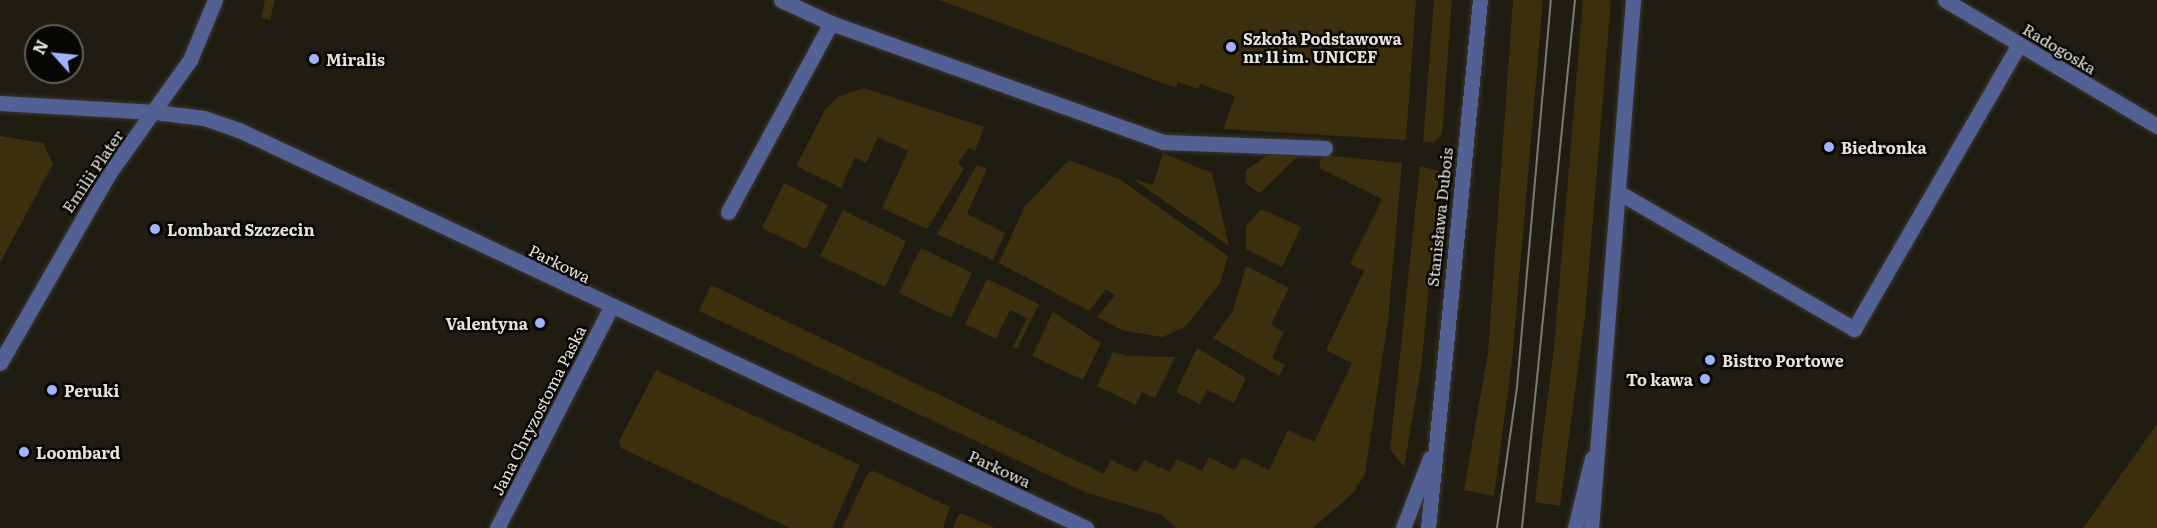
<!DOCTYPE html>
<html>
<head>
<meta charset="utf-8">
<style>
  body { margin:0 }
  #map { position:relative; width:2157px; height:528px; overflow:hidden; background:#1f1c12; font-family:Literata,serif }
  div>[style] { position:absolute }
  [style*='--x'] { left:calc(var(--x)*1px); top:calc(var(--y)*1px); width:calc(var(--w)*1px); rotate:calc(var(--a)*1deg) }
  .green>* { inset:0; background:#3b2f0d }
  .roads { filter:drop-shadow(0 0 2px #3b382e) drop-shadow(0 0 2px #3b382e) }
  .service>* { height:15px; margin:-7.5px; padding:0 7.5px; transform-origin:7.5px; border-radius:7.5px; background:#536094 }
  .minor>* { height:15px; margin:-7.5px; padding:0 7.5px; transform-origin:7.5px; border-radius:7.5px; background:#536094 }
  .tertiary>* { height:15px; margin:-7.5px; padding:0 7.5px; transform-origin:7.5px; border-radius:7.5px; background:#536094 }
  .tram>* { height:1.5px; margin:-0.75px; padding:0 0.75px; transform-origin:0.75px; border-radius:0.75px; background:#7d7a72 }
  .dots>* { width:16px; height:16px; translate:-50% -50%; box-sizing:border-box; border:3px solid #080704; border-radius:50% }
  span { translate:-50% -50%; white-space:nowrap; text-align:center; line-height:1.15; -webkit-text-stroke:5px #080704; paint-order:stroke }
  .poi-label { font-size:16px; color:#e5e3dc; font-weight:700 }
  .left { translate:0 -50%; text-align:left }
  .right { translate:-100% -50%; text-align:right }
  .street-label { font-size:16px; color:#e5e3dc }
  .north { position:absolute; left:24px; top:24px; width:60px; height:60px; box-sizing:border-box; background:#080704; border:2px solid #605f5a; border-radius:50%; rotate:297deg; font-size:16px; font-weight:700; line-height:24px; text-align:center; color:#e5e3dc }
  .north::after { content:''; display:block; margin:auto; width:21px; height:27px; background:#a0b3fd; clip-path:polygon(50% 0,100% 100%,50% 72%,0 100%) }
</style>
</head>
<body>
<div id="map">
  <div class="green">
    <div style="clip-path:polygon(265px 0,275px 0,270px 20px,261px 18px)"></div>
    <div style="clip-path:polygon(939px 0,1416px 0,1406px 140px,1223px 129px,1235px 96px,1200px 84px,1198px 89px,1178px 82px,1176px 88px)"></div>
    <div style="clip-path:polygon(1434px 0,1452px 0,1442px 134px,1433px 143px,1423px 142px)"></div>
    <div style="clip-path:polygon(1513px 0,1543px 0,1512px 361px,1494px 496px,1464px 490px,1488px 353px)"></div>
    <div style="clip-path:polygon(1583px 0,1611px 0,1585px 315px,1560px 506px,1535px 502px,1554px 347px)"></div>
    <div style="clip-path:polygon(864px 88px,984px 127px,975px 151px,969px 148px,958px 163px,964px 169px,927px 229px,882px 208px,908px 151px,878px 137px,866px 163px,855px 157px,841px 188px,796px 166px,825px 110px,838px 97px)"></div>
    <div style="clip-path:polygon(0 136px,43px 143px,53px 164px,0 263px)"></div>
    <div style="clip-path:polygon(1163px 153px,1212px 173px,1229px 246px,1133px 179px,1153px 185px)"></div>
    <div style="clip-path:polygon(1268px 155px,1298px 156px,1260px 193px,1245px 183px,1246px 170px)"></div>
    <div style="clip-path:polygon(1322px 155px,1402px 163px,1388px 320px,1365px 474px,1353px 493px,1313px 528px,1176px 528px,1162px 515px,1087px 493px,699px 311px,711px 285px,1104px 474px,1111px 460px,1137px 472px,1144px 460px,1170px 472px,1177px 459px,1202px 471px,1209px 457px,1235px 470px,1242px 457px,1269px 470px,1288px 430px,1314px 442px,1352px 363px,1326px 350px,1364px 271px,1350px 264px,1382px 199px,1319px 168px)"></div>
    <div style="clip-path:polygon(1069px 160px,1119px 179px,1228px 256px,1220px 283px,1186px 326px,1163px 337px,1124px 331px,1097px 317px,1115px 295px,1106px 289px,1089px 311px,999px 263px,1025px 206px)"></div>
    <div style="clip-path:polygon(977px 165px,987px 169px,967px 214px,1005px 233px,993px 260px,937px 234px)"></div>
    <div style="clip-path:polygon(1420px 166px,1439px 171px,1422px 362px,1404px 467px,1390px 449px)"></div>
    <div style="clip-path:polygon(784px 183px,828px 205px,806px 249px,762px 228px)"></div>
    <div style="clip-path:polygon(1261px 209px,1301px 227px,1282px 267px,1246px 249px,1246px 226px)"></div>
    <div style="clip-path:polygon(843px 210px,906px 241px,885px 287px,820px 256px)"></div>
    <div style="clip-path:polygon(921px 248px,972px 273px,951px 318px,899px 293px)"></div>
    <div style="clip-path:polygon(1246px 266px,1289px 288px,1271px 325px,1284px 332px,1272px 358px,1285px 365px,1279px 376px,1213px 338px,1233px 311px)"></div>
    <div style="clip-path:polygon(987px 279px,1039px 304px,1017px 349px,1013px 347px,1027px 318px,1010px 310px,996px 339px,965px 324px)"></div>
    <div style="clip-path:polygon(1053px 312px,1101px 343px,1083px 380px,1032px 356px)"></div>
    <div style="clip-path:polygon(1197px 348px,1246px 378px,1234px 403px,1207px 390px,1200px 404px,1176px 392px)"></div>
    <div style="clip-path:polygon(1113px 352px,1128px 356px,1175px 357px,1155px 398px,1142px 392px,1136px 405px,1097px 386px)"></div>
    <div style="clip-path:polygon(656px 370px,860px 465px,832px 528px,790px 528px,621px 448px,619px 441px)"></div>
    <div style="clip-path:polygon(2157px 424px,2157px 528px,2083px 528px)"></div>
    <div style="clip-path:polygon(874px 471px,950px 507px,943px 528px,842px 528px,868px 473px)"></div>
    <div style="clip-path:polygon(959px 514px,963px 514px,995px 528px,953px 528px)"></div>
  </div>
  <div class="roads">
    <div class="service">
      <div style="--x:1618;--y:192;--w:273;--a:30.1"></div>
      <div style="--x:1854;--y:329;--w:329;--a:-59.9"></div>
    </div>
    <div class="minor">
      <div style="--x:781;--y:0;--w:55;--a:24.7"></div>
      <div style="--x:1945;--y:0;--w:247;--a:30.7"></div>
      <div style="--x:0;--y:103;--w:155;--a:3.3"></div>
      <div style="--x:155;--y:112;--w:49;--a:7"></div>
      <div style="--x:204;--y:118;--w:37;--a:19"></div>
      <div style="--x:239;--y:130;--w:936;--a:25.17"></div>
      <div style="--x:728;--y:212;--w:215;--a:-61.4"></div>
      <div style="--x:831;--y:23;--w:353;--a:19.7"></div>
      <div style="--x:1163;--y:142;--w:162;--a:2.1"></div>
      <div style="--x:497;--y:528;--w:249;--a:-62.7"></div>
      <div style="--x:1403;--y:528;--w:75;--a:-68.9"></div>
      <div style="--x:1575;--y:528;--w:72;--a:-76.3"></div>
    </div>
    <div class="tertiary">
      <div style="--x:0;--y:363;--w:220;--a:-60.1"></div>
      <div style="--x:110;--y:172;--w:138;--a:-54.5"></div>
      <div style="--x:190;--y:60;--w:65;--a:-67.4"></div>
      <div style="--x:1428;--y:528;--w:531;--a:-84.38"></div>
      <div style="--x:1591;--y:528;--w:530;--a:-85.45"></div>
    </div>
  </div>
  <div class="tram">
    <div style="--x:1497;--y:528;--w:142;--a:-81.9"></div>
    <div style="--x:1517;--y:387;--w:388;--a:-85"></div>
    <div style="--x:1522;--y:528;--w:531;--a:-84.27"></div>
  </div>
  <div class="dots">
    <div style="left:1231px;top:47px;background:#a0b3fd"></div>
    <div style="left:314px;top:59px;background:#a0b3fd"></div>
    <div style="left:1829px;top:147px;background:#a0b3fd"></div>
    <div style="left:155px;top:229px;background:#a0b3fd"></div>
    <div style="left:540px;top:323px;background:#a0b3fd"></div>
    <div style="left:1710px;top:360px;background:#a0b3fd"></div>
    <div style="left:1705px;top:379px;background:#a0b3fd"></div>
    <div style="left:52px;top:390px;background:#a0b3fd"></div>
    <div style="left:24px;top:452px;background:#a0b3fd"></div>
  </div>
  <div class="poi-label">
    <span class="left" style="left:1243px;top:47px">Szkoła Podstawowa<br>nr 11 im. UNICEF</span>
    <span class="left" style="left:326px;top:59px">Miralis</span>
    <span class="left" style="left:1841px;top:147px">Biedronka</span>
    <span class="left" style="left:167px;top:229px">Lombard Szczecin</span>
    <span class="right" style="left:528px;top:323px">Valentyna</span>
    <span class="left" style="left:1722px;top:360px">Bistro Portowe</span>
    <span class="right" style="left:1693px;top:379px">To kawa</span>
    <span class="left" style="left:64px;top:390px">Peruki</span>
    <span class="left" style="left:36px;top:452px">Loombard</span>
  </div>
  <div class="street-label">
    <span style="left:2060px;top:48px;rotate:31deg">Radogoska</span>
    <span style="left:92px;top:171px;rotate:-56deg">Emilii Plater</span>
    <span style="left:1439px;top:217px;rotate:-84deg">Stanisława Dubois</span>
    <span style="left:560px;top:263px;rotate:26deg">Parkowa</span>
    <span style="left:538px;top:410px;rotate:-63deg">Jana Chryzostoma Paska</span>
    <span style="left:1000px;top:468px;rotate:25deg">Parkowa</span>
  </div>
  <div class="north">N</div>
</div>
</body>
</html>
